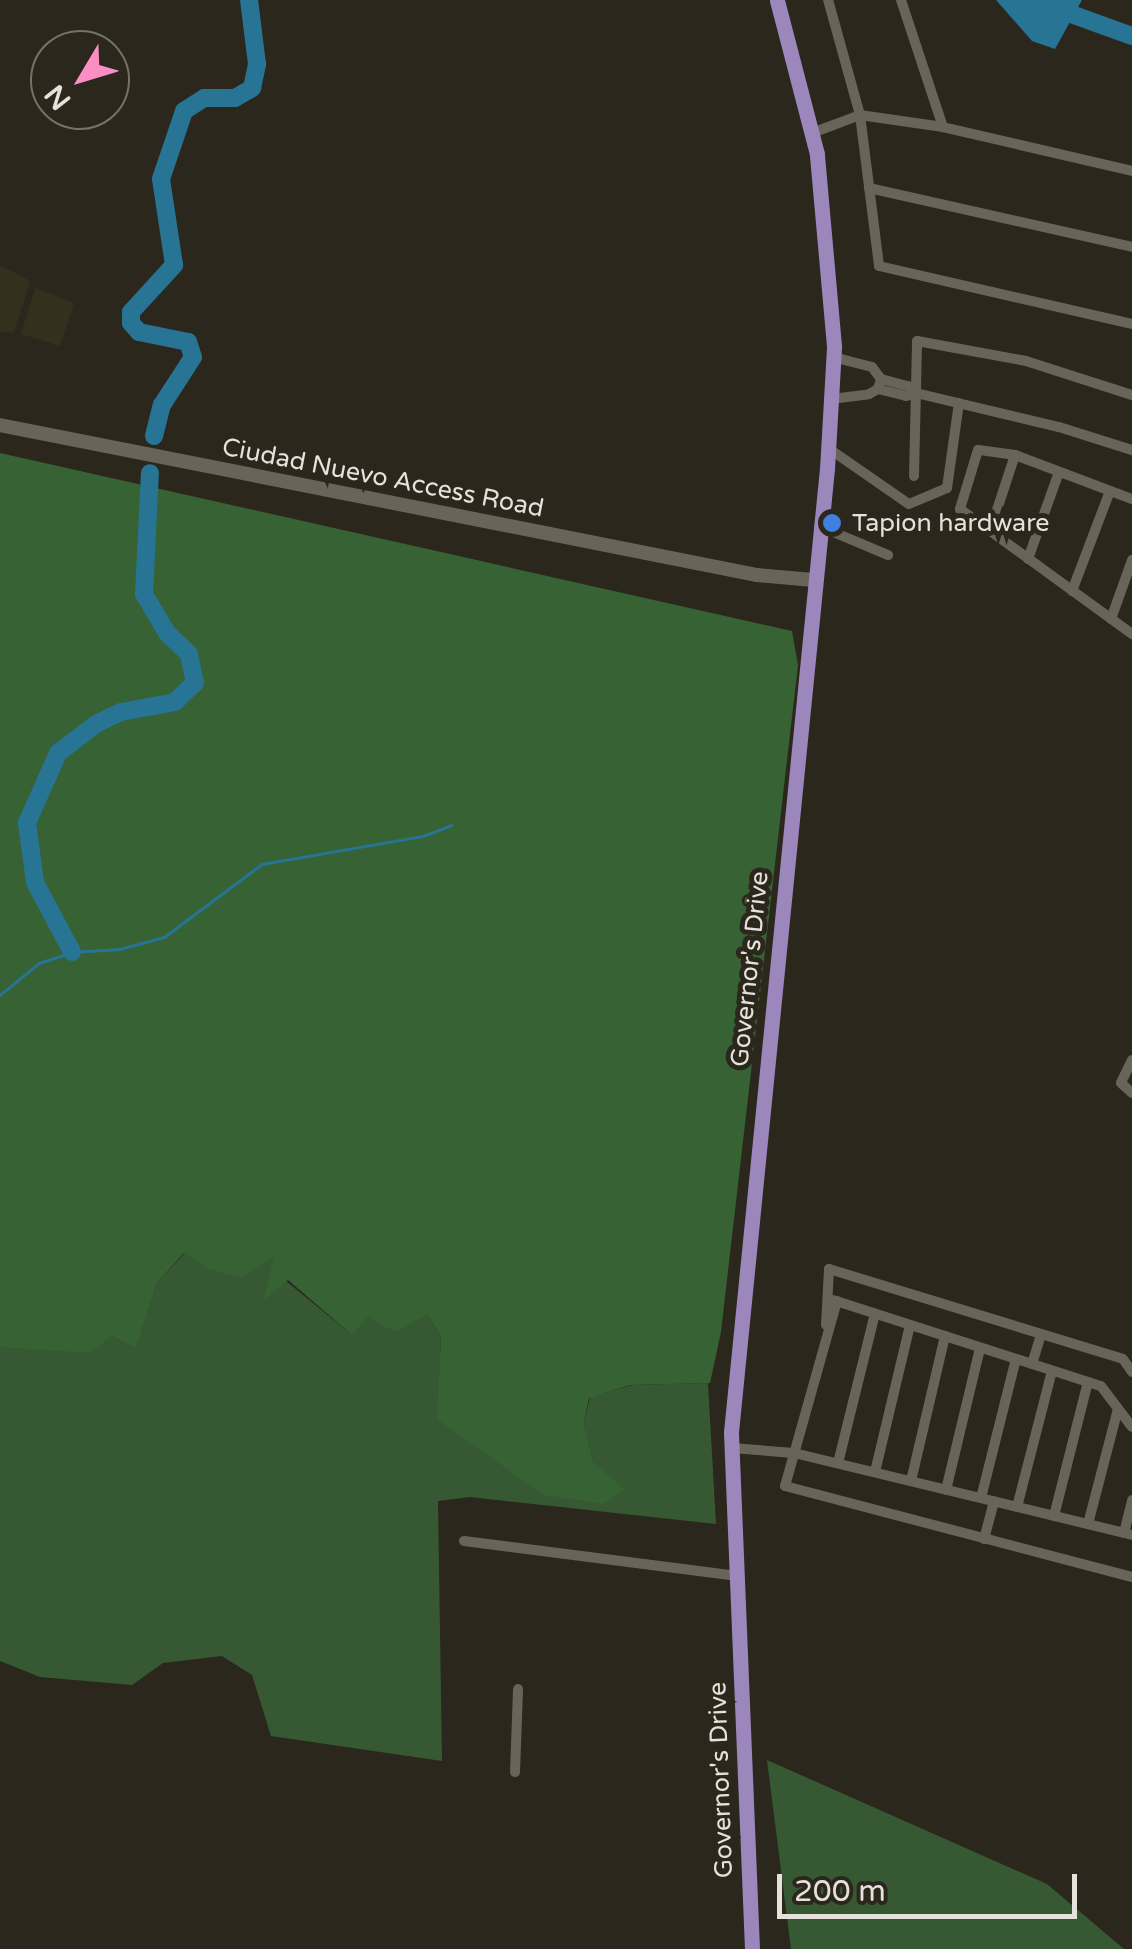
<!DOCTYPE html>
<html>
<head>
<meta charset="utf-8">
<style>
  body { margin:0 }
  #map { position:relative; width:1132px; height:1949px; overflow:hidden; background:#2b271c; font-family:"Varela Round",sans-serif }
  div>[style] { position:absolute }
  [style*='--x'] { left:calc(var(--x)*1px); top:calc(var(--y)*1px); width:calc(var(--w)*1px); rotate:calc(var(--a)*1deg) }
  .built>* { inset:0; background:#35301e }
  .green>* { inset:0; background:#365933 }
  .forest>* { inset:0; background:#376233 }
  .water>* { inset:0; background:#277495 }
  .stream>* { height:2.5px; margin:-1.25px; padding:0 1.25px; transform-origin:1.25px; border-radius:1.25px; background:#277495 }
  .river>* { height:18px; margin:-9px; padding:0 9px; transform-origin:9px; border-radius:9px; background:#277495 }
  .street>* { height:10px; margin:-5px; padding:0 5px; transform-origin:5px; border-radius:5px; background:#686457 }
  .secondary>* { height:14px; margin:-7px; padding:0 7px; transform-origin:7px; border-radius:7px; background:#686457 }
  .primary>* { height:15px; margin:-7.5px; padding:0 7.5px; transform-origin:7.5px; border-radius:7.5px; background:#9c87bc }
  .dots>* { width:28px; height:28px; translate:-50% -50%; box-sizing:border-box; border:5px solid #2b271c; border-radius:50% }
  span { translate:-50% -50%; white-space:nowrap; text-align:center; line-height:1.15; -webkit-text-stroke:10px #2b271c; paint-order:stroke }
  .street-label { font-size:25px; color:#e4e2da }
  .poi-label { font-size:25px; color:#e4e2da }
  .left { translate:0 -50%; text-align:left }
  .north { position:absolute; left:30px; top:30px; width:100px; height:100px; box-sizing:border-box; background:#2b271c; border:2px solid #757268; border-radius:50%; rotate:232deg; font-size:28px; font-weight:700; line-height:40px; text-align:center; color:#e4e2da }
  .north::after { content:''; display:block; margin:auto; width:35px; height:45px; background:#fb8fc3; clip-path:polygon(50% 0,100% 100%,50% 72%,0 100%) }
  .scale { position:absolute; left:777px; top:1874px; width:300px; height:45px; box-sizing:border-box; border:5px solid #e4e2da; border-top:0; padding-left:12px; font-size:30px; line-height:35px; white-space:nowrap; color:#e4e2da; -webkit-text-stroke:8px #2b271c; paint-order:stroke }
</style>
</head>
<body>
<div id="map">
  <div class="built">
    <div style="clip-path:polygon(0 265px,30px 281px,14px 333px,0 331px)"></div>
    <div style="clip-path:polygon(35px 288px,74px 303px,60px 346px,21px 334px)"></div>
  </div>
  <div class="green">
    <div style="clip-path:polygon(185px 1253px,275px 1255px,265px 1298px,286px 1281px,351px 1334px,368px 1315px,380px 1326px,427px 1314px,441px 1336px,438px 1418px,623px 1489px,593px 1463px,584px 1422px,590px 1397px,632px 1385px,708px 1383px,716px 1524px,470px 1497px,438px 1501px,442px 1761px,271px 1736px,252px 1675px,222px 1656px,163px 1663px,132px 1685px,40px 1677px,0 1661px,0 1346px,112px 1336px,136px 1347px,157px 1283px)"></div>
    <div style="clip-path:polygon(767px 1760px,1047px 1884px,1124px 1949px,791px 1949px)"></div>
  </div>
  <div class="forest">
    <div style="clip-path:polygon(0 453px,792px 631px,798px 665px,721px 1332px,710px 1383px,630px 1385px,589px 1398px,584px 1422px,593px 1462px,624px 1489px,604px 1504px,544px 1495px,437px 1419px,441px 1336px,427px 1314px,398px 1331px,380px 1326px,368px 1316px,352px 1335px,288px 1280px,264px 1300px,274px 1256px,242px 1278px,209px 1269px,184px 1253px,157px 1283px,136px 1348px,112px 1336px,90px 1353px,0 1347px)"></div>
  </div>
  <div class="water">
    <div style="clip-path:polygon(996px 0,1082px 0,1055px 49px,1032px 41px)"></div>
  </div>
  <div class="stream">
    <div style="--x:0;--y:995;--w:50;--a:-39.4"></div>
    <div style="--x:39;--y:963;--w:35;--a:-18"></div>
    <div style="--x:72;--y:952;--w:48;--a:-3.6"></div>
    <div style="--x:120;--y:949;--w:46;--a:-15.3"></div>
    <div style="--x:164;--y:937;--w:122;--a:-36.7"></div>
    <div style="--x:262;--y:864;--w:163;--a:-9.9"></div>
    <div style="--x:423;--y:836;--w:30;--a:-21"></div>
  </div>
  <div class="river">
    <div style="--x:1051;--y:0;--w:24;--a:35"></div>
    <div style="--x:1071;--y:14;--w:65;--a:19.8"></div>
    <div style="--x:154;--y:436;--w:32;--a:-76"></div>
    <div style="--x:162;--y:405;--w:57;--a:-57.1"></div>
    <div style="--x:193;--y:357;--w:16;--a:-108"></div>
    <div style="--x:188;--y:342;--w:50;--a:-168.5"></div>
    <div style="--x:139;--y:332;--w:12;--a:-132"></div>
    <div style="--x:131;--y:323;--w:11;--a:-90"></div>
    <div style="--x:131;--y:312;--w:64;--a:-47.5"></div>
    <div style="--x:174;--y:265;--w:87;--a:-98.6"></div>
    <div style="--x:161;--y:179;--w:72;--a:-71.3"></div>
    <div style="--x:184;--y:111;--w:24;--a:-33"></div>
    <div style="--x:204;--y:98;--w:31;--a:0"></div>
    <div style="--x:235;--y:98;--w:20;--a:-30"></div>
    <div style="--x:252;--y:88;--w:25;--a:-78"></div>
    <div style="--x:257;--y:64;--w:64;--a:-97.1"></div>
    <div style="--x:72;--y:952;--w:79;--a:-117.9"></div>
    <div style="--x:35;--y:882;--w:60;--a:-97.7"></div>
    <div style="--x:27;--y:823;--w:77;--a:-66.1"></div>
    <div style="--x:58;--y:753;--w:48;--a:-37.3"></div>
    <div style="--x:96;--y:724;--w:28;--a:-26"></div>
    <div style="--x:121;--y:712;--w:55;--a:-10.5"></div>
    <div style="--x:175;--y:702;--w:28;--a:-44"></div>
    <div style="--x:195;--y:683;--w:30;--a:-102"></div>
    <div style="--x:189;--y:654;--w:30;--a:-136"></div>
    <div style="--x:167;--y:633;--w:45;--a:-120.5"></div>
    <div style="--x:144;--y:594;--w:121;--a:-87.2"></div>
  </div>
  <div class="street">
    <div style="--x:901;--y:0;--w:134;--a:71.7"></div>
    <div style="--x:812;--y:133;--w:51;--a:-20.6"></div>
    <div style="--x:860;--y:115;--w:119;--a:-105.5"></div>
    <div style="--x:1132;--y:171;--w:194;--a:-166.9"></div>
    <div style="--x:943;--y:127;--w:84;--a:-171.8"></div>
    <div style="--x:860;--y:115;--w:152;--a:82.8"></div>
    <div style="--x:879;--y:266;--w:260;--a:12.9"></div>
    <div style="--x:869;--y:188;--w:270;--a:12.6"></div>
    <div style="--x:881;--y:379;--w:28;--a:15"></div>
    <div style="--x:908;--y:386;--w:11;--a:41"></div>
    <div style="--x:916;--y:393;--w:147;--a:13.4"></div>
    <div style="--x:1059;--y:427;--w:77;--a:17.5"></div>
    <div style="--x:878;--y:389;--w:29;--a:14"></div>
    <div style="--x:906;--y:396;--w:10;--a:-17"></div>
    <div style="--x:831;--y:399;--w:38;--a:-7"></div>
    <div style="--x:869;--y:394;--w:10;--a:-29"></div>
    <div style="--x:878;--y:389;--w:10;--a:-73"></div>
    <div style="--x:881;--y:379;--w:15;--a:-127"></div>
    <div style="--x:872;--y:367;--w:40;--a:-165.6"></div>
    <div style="--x:828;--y:448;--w:98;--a:34.7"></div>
    <div style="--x:909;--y:504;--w:41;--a:-22.8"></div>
    <div style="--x:947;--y:488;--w:86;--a:-82"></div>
    <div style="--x:914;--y:476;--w:135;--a:-88.7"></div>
    <div style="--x:917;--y:341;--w:111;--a:10.4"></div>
    <div style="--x:1026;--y:361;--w:111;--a:17.8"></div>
    <div style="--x:1132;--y:499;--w:125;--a:-159.4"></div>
    <div style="--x:1015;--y:455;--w:37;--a:-172"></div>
    <div style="--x:978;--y:450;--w:62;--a:107"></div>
    <div style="--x:960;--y:509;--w:213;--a:36"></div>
    <div style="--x:819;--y:526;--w:75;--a:22.8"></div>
    <div style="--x:990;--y:531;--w:80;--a:-71.8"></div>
    <div style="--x:1028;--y:559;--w:92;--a:-70.4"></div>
    <div style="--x:1072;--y:591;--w:107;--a:-69.2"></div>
    <div style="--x:1111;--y:619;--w:63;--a:-70.4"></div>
    <div style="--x:1132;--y:1060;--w:25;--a:116"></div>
    <div style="--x:1121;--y:1083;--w:15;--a:42"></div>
    <div style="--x:833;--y:1300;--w:281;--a:17.8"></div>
    <div style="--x:1101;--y:1386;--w:51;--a:52.9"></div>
    <div style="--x:837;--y:1301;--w:192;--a:105.7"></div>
    <div style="--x:785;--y:1486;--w:359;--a:14.7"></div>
    <div style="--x:826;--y:1325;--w:56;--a:-86.9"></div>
    <div style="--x:829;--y:1269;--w:307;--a:17"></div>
    <div style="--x:1123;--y:1359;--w:16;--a:55"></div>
    <div style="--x:1032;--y:1364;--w:31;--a:-73"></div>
    <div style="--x:732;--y:1448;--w:62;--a:4.6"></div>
    <div style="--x:794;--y:1453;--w:348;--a:13.6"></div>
    <div style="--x:838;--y:1463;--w:154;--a:-76.1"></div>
    <div style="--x:875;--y:1472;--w:151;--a:-76.6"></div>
    <div style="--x:911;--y:1481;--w:149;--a:-76.8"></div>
    <div style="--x:946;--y:1490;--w:146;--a:-76.5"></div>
    <div style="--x:981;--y:1498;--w:143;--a:-75.9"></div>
    <div style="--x:1017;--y:1507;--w:140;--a:-75.6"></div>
    <div style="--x:1054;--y:1516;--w:138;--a:-75.8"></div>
    <div style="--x:1088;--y:1524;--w:119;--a:-75.4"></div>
    <div style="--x:1124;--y:1533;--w:34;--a:-76"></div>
    <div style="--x:984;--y:1539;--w:39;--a:-75"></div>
    <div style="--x:464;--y:1541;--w:274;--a:7.3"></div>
    <div style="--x:515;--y:1772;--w:83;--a:-87.9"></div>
  </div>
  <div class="secondary">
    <div style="--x:0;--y:425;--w:772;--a:11.21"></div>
    <div style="--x:757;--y:575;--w:57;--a:5"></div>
  </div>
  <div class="primary">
    <div style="--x:752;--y:1949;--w:517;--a:-92.33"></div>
    <div style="--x:731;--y:1432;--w:968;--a:-84.31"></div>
    <div style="--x:827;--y:469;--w:123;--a:-86.7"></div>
    <div style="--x:834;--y:346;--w:193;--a:-95.1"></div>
    <div style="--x:817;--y:154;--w:159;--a:-104.6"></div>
  </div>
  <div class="dots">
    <div style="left:832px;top:523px;background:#3f7fe0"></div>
  </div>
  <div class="street-label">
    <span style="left:383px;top:478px;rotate:11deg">Ciudad Nuevo Access Road</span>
    <span style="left:750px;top:969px;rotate:-84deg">Governor's Drive</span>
    <span style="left:721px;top:1780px;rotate:-92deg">Governor's Drive</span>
  </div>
  <div class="poi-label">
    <span class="left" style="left:852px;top:523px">Tapion hardware</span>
  </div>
  <div class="north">N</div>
  <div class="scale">200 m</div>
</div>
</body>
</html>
